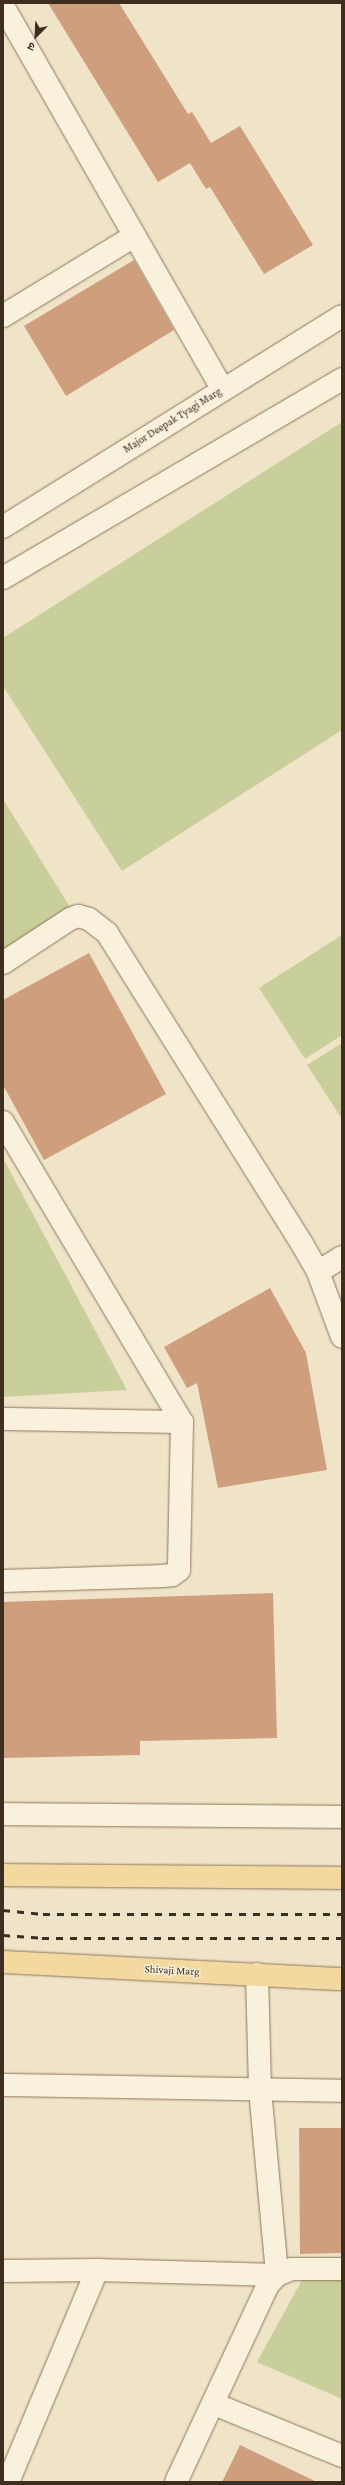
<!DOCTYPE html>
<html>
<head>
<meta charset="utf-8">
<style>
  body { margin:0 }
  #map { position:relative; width:345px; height:2485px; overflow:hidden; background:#f0e4c8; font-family:"Crimson Pro","Noto Sans Devanagari",serif }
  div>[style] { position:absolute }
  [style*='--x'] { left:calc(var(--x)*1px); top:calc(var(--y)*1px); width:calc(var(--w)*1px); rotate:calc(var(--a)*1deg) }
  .green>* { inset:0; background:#c9cf9b }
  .building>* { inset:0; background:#cf9f7d }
  .roads { filter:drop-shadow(0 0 1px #8d765c) drop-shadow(0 0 1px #8d765c) }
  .minor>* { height:22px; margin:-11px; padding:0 11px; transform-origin:11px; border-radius:11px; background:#faf1dc }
  .tertiary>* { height:22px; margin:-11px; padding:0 11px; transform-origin:11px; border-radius:11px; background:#faf1dc }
  .primary>* { height:22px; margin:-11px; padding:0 11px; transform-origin:11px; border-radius:11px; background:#f3d9a0 }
  .rail>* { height:3px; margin-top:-1.5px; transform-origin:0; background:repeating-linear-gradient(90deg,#3d2e20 0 7px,transparent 0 14px) }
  span { translate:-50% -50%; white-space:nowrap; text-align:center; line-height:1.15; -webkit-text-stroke:3px #f7eed8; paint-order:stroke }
  .street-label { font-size:11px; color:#3d2e20 }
  .frame { position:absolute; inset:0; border:4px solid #3d2e20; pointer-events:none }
  .north { position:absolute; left:16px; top:16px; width:40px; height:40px; -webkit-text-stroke:3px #f7eed8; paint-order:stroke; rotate:204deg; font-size:11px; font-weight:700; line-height:16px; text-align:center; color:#3d2e20 }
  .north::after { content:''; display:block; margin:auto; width:14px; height:18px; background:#3d2e20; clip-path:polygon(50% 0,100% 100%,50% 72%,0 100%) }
</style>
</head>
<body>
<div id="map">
  <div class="green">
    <div style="clip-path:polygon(342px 422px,342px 730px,122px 871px,3px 686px,3px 638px)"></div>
    <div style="clip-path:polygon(3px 799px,73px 912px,3px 956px)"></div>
    <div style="clip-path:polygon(342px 935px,342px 1035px,305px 1059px,259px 988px)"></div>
    <div style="clip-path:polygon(342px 1043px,342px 1119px,307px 1065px)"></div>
    <div style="clip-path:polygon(3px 1158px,127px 1390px,3px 1397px)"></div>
    <div style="clip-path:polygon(308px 2269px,342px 2270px,342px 2399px,257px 2362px)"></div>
  </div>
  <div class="building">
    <div style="clip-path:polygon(48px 3px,119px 3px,188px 114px,192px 112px,211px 143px,240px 126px,313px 245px,264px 274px,210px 187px,206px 189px,190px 163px,158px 182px)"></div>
    <div style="clip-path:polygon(134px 260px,174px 330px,66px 396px,24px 326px)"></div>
    <div style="clip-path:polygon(89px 953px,166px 1094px,44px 1160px,3px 1085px,3px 1000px)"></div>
    <div style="clip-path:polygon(270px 1288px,306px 1353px,327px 1470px,218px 1488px,197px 1383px,187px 1388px,164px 1347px)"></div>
    <div style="clip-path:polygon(273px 1593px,277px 1738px,140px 1741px,140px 1755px,3px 1758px,3px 1602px)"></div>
    <div style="clip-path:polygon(299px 2128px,342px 2128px,342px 2253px,300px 2254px)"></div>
    <div style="clip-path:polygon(240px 2445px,317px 2482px,222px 2482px)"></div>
  </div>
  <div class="roads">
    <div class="minor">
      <div style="--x:3;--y:6;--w:440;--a:60.2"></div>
      <div style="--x:3;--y:316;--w:153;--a:-31.4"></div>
      <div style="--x:3;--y:963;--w:80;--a:-33.3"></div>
      <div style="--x:70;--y:919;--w:9;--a:-21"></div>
      <div style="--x:78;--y:916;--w:11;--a:15"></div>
      <div style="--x:89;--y:919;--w:23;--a:38"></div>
      <div style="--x:107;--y:933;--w:367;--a:57.9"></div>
      <div style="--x:302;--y:1244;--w:32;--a:60"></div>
      <div style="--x:318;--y:1272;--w:69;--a:69.7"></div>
      <div style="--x:3;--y:1122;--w:349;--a:59.2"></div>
      <div style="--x:182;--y:1422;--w:148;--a:91.2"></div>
      <div style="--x:179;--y:1570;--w:9;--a:144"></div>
      <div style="--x:172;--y:1575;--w:10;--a:174"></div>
      <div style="--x:162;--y:1576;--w:159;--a:178.2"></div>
      <div style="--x:318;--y:1272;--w:28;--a:-32"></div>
      <div style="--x:3;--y:1419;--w:179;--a:1"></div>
      <div style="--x:3;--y:1814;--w:339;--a:0.5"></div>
      <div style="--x:257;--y:1974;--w:116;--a:88.5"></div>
      <div style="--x:260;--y:2090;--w:186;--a:84.7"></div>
      <div style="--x:3;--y:2085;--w:339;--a:1"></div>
      <div style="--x:3;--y:2271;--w:94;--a:-0.6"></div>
      <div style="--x:97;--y:2270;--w:180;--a:1.6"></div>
      <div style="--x:214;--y:2404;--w:138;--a:22.1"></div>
      <div style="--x:8;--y:2482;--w:230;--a:-67.2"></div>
      <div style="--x:176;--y:2482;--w:217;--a:-65"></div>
      <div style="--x:268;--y:2285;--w:13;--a:-48"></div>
      <div style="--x:277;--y:2275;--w:16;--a:-22"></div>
      <div style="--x:292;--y:2269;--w:50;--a:0"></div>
    </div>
    <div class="tertiary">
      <div style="--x:3;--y:527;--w:399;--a:-31.9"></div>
      <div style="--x:3;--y:578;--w:393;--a:-30.4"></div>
    </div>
    <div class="primary">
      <div style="--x:3;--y:1875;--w:339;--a:0.5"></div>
      <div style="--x:3;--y:1962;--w:339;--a:2.9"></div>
    </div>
  </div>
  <div class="rail">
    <div style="--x:3;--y:1910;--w:40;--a:5.7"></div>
    <div style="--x:43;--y:1914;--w:299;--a:0"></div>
    <div style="--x:3;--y:1935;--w:39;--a:4"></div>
    <div style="--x:42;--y:1938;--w:300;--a:0"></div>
  </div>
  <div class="street-label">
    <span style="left:172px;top:420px;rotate:-32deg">Major Deepak Tyagi Marg</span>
    <span style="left:172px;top:1970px;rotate:3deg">Shivaji Marg</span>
  </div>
  <div class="frame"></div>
  <div class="north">उ</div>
</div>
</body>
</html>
